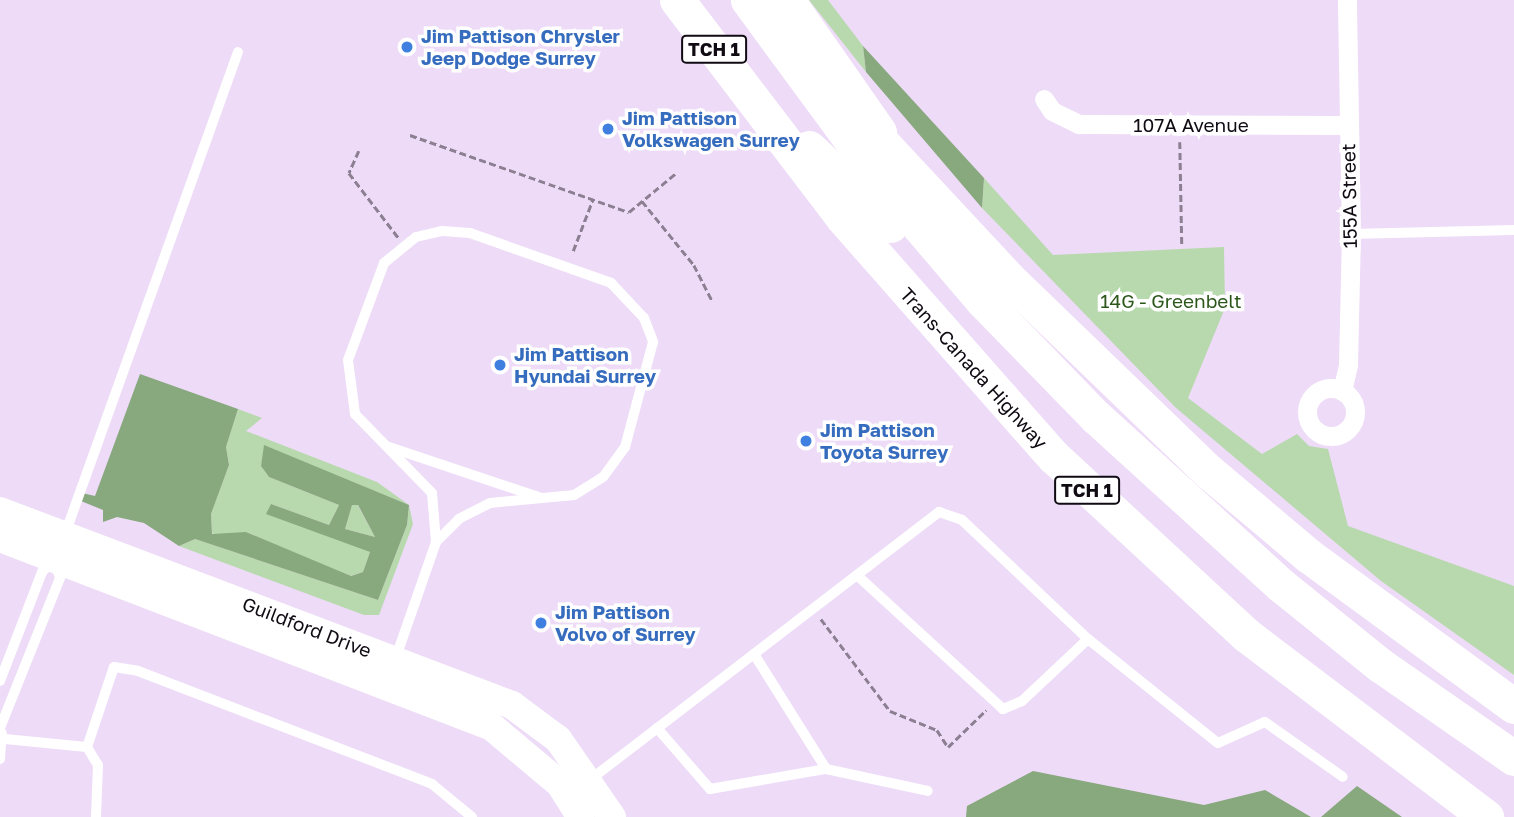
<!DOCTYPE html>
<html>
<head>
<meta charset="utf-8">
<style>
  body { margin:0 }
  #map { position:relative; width:1514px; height:817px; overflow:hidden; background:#eddbf7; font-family:"Golos Text",sans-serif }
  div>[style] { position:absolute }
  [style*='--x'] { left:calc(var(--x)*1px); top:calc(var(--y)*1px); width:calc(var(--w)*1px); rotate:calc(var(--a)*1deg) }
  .green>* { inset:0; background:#b8d9ad }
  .forest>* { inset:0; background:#88a87d }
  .path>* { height:2.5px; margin-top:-1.25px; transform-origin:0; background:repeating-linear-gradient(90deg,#8c7f92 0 7px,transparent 0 10.5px) }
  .service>* { height:10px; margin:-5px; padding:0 5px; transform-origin:5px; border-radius:5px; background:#fff }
  .minor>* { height:19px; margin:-9.5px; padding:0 9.5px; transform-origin:9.5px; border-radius:9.5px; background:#fff }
  .minor>.ring { margin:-9.5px; padding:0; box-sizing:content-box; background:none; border:19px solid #fff; border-radius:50% }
  .secondary>* { height:28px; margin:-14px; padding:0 14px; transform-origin:14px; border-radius:14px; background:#fff }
  .motorway>* { height:35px; margin:-17.5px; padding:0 17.5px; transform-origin:17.5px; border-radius:17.5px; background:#fff }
  .dots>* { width:19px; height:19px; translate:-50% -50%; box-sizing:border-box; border:4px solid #fff; border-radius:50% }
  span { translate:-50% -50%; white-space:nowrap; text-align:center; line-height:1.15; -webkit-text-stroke:7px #fff; paint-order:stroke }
  .shield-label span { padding:2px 5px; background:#fff; border:2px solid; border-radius:5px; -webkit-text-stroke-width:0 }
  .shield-label { font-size:18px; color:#100a13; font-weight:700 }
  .shop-label { font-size:19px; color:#366cbe; font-weight:700 }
  .left { translate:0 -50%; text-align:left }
  .street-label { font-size:19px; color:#100a13 }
  .park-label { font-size:19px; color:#2c571b }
</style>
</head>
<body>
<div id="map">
  <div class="green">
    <div style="clip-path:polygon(809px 0,828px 0,863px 46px,866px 72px)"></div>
    <div style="clip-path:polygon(984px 178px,1053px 255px,1224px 247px,1225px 308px,1188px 398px,1262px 454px,1297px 434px,1309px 446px,1328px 449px,1348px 526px,1514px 586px,1514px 675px,1381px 581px,1175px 407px,982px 208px)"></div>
    <div style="clip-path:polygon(238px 409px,262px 418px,246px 431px,377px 482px,409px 505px,413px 524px,379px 615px,364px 615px,179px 546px,195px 539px,378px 600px,407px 525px,409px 505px,265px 446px,261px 466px,269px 477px,339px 505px,329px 525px,271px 504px,370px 552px,363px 572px,350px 576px,246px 532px,229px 538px,212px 533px,211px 514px,229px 465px,226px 447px)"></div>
    <div style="clip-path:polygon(352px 504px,357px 504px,375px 537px,345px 529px)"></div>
  </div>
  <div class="forest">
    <div style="clip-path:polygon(863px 46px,984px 178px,982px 208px,866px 72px)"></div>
    <div style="clip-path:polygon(evenodd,140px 374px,238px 409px,226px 447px,229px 465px,211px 514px,212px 534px,246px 532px,351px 576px,363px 572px,370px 552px,266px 514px,271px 504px,329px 525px,339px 505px,269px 477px,261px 466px,264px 445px,409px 505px,407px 525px,378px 600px,195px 539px,179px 546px,144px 523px,117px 517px,103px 522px,103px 510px,81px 501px,82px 493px,95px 496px,140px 374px,352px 505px,358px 505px,375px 537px,345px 529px,352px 505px)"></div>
    <div style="clip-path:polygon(1033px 771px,1204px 805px,1265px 790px,1311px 817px,966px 817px,967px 806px)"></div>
    <div style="clip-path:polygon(1357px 786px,1402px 817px,1321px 817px)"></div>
  </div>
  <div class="path">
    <div style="--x:410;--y:135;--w:232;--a:19.4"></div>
    <div style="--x:629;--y:212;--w:60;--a:-39.6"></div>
    <div style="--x:1180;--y:142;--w:102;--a:88.9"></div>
    <div style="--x:359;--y:151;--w:24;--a:114"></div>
    <div style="--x:349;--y:173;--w:81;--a:52.6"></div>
    <div style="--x:642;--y:201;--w:82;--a:50.9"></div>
    <div style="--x:694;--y:265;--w:39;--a:63"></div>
    <div style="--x:573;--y:251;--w:56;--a:-69"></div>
    <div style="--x:821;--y:619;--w:115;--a:53.1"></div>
    <div style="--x:890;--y:711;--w:51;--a:22"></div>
    <div style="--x:937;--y:730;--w:20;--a:57"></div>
    <div style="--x:948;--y:747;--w:53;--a:-44.2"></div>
  </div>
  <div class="service">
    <div style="--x:442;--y:231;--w:28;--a:4"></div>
    <div style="--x:470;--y:233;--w:150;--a:19.5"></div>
    <div style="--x:611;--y:283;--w:48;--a:46.7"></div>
    <div style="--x:644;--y:318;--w:26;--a:69"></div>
    <div style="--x:653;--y:342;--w:109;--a:104.9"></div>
    <div style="--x:625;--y:447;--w:37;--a:126"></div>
    <div style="--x:603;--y:477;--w:34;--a:148"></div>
    <div style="--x:574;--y:495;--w:84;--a:174.6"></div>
    <div style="--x:490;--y:503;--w:35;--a:153"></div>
    <div style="--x:459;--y:519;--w:33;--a:135"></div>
    <div style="--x:436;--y:542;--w:49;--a:-94.7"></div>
    <div style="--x:432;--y:493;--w:110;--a:-134.3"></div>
    <div style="--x:355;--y:414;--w:54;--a:-97.4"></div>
    <div style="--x:348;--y:360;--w:103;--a:-69.6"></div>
    <div style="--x:384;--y:263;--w:41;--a:-39.1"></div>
    <div style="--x:416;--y:237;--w:27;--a:-13"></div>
    <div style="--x:1351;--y:234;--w:163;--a:-1.4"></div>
    <div style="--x:389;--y:447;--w:160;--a:18.5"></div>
    <div style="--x:65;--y:534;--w:512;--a:-70.26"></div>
    <div style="--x:1088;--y:639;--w:166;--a:38.7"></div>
    <div style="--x:1218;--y:743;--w:51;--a:-24.1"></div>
    <div style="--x:1265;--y:722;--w:95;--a:35.2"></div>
    <div style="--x:754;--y:654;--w:136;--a:57.9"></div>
    <div style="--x:396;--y:657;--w:122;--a:-70.8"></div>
    <div style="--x:0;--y:681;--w:117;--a:-68.9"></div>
    <div style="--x:42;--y:572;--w:16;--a:-45"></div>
    <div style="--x:0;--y:728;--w:162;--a:-68.2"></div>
    <div style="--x:60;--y:578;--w:13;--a:-108"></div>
    <div style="--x:657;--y:728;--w:81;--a:49"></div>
    <div style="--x:710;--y:789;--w:118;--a:-9.8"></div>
    <div style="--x:826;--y:769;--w:104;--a:12.2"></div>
    <div style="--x:5;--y:739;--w:82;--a:5.6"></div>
    <div style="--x:87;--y:747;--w:21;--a:59"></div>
    <div style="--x:98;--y:765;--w:52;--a:92.2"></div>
    <div style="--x:87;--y:747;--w:84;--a:-71.4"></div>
    <div style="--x:114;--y:667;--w:24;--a:9"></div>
    <div style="--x:138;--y:671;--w:315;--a:21"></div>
    <div style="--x:432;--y:784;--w:52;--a:39.5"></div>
    <div style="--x:0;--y:759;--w:26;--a:-86"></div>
    <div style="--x:591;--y:779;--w:439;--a:-37.5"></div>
    <div style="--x:939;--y:512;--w:24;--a:19"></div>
    <div style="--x:962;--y:520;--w:173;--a:43.4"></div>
    <div style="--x:1088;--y:639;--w:91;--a:136.8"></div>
    <div style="--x:1022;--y:701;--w:21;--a:157"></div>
    <div style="--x:1003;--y:709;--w:198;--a:-137.5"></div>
  </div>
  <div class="minor">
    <div style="--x:1044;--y:99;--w:14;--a:56"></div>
    <div style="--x:1052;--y:111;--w:30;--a:26"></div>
    <div style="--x:1079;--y:124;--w:268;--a:0.2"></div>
    <div class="ring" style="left:1307px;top:388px;width:29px;height:29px"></div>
    <div style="--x:1342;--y:391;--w:27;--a:-77"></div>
    <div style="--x:1348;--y:365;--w:131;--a:-88.7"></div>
    <div style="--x:1351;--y:234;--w:234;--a:-91"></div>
  </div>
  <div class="secondary">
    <div style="--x:0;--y:511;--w:548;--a:20.75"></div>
    <div style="--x:512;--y:705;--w:57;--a:36.5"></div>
    <div style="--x:558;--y:739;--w:95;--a:55.3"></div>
    <div style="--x:0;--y:538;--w:527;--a:21.01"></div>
    <div style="--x:492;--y:727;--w:89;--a:40"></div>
    <div style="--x:560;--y:784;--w:39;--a:58"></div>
  </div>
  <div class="motorway">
    <div style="--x:677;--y:0;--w:274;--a:52.7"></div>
    <div style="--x:843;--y:218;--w:319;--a:48.6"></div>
    <div style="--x:1054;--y:457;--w:260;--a:42.8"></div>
    <div style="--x:1245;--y:634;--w:303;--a:37.2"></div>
    <div style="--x:748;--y:0;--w:228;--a:53.7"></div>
    <div style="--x:883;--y:184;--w:154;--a:49.5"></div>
    <div style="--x:983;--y:301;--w:162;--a:45.8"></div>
    <div style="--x:1096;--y:417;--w:251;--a:42.3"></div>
    <div style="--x:1282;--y:586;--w:126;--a:38.9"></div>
    <div style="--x:1380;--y:665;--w:163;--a:34.8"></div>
    <div style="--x:787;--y:0;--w:161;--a:55.1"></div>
    <div style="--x:857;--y:116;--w:221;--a:47"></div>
    <div style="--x:1008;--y:278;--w:278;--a:44"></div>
    <div style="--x:1208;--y:471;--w:132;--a:40.1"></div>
    <div style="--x:1309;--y:556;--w:254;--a:36.2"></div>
    <div style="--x:809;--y:148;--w:112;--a:43.5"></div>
  </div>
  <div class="dots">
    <div style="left:407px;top:47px;background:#3f7fe0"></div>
    <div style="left:608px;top:129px;background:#3f7fe0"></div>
    <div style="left:500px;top:365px;background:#3f7fe0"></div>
    <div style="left:806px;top:441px;background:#3f7fe0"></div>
    <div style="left:541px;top:623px;background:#3f7fe0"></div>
  </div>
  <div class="shield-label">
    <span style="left:714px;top:49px">TCH 1</span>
    <span style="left:1087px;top:490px">TCH 1</span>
  </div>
  <div class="shop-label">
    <span class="left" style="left:421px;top:47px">Jim Pattison Chrysler<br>Jeep Dodge Surrey</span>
    <span class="left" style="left:622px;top:129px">Jim Pattison<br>Volkswagen Surrey</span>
    <span class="left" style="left:514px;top:365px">Jim Pattison<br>Hyundai Surrey</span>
    <span class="left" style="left:820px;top:441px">Jim Pattison<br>Toyota Surrey</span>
    <span class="left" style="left:555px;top:623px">Jim Pattison<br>Volvo of Surrey</span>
  </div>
  <div class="street-label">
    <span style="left:1191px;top:125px">107A Avenue</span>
    <span style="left:1349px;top:196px;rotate:-91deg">155A Street</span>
    <span style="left:974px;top:368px;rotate:48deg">Trans-Canada Highway</span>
    <span style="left:307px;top:627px;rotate:21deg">Guildford Drive</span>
  </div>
  <div class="park-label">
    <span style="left:1171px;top:301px">14G - Greenbelt</span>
  </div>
</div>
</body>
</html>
